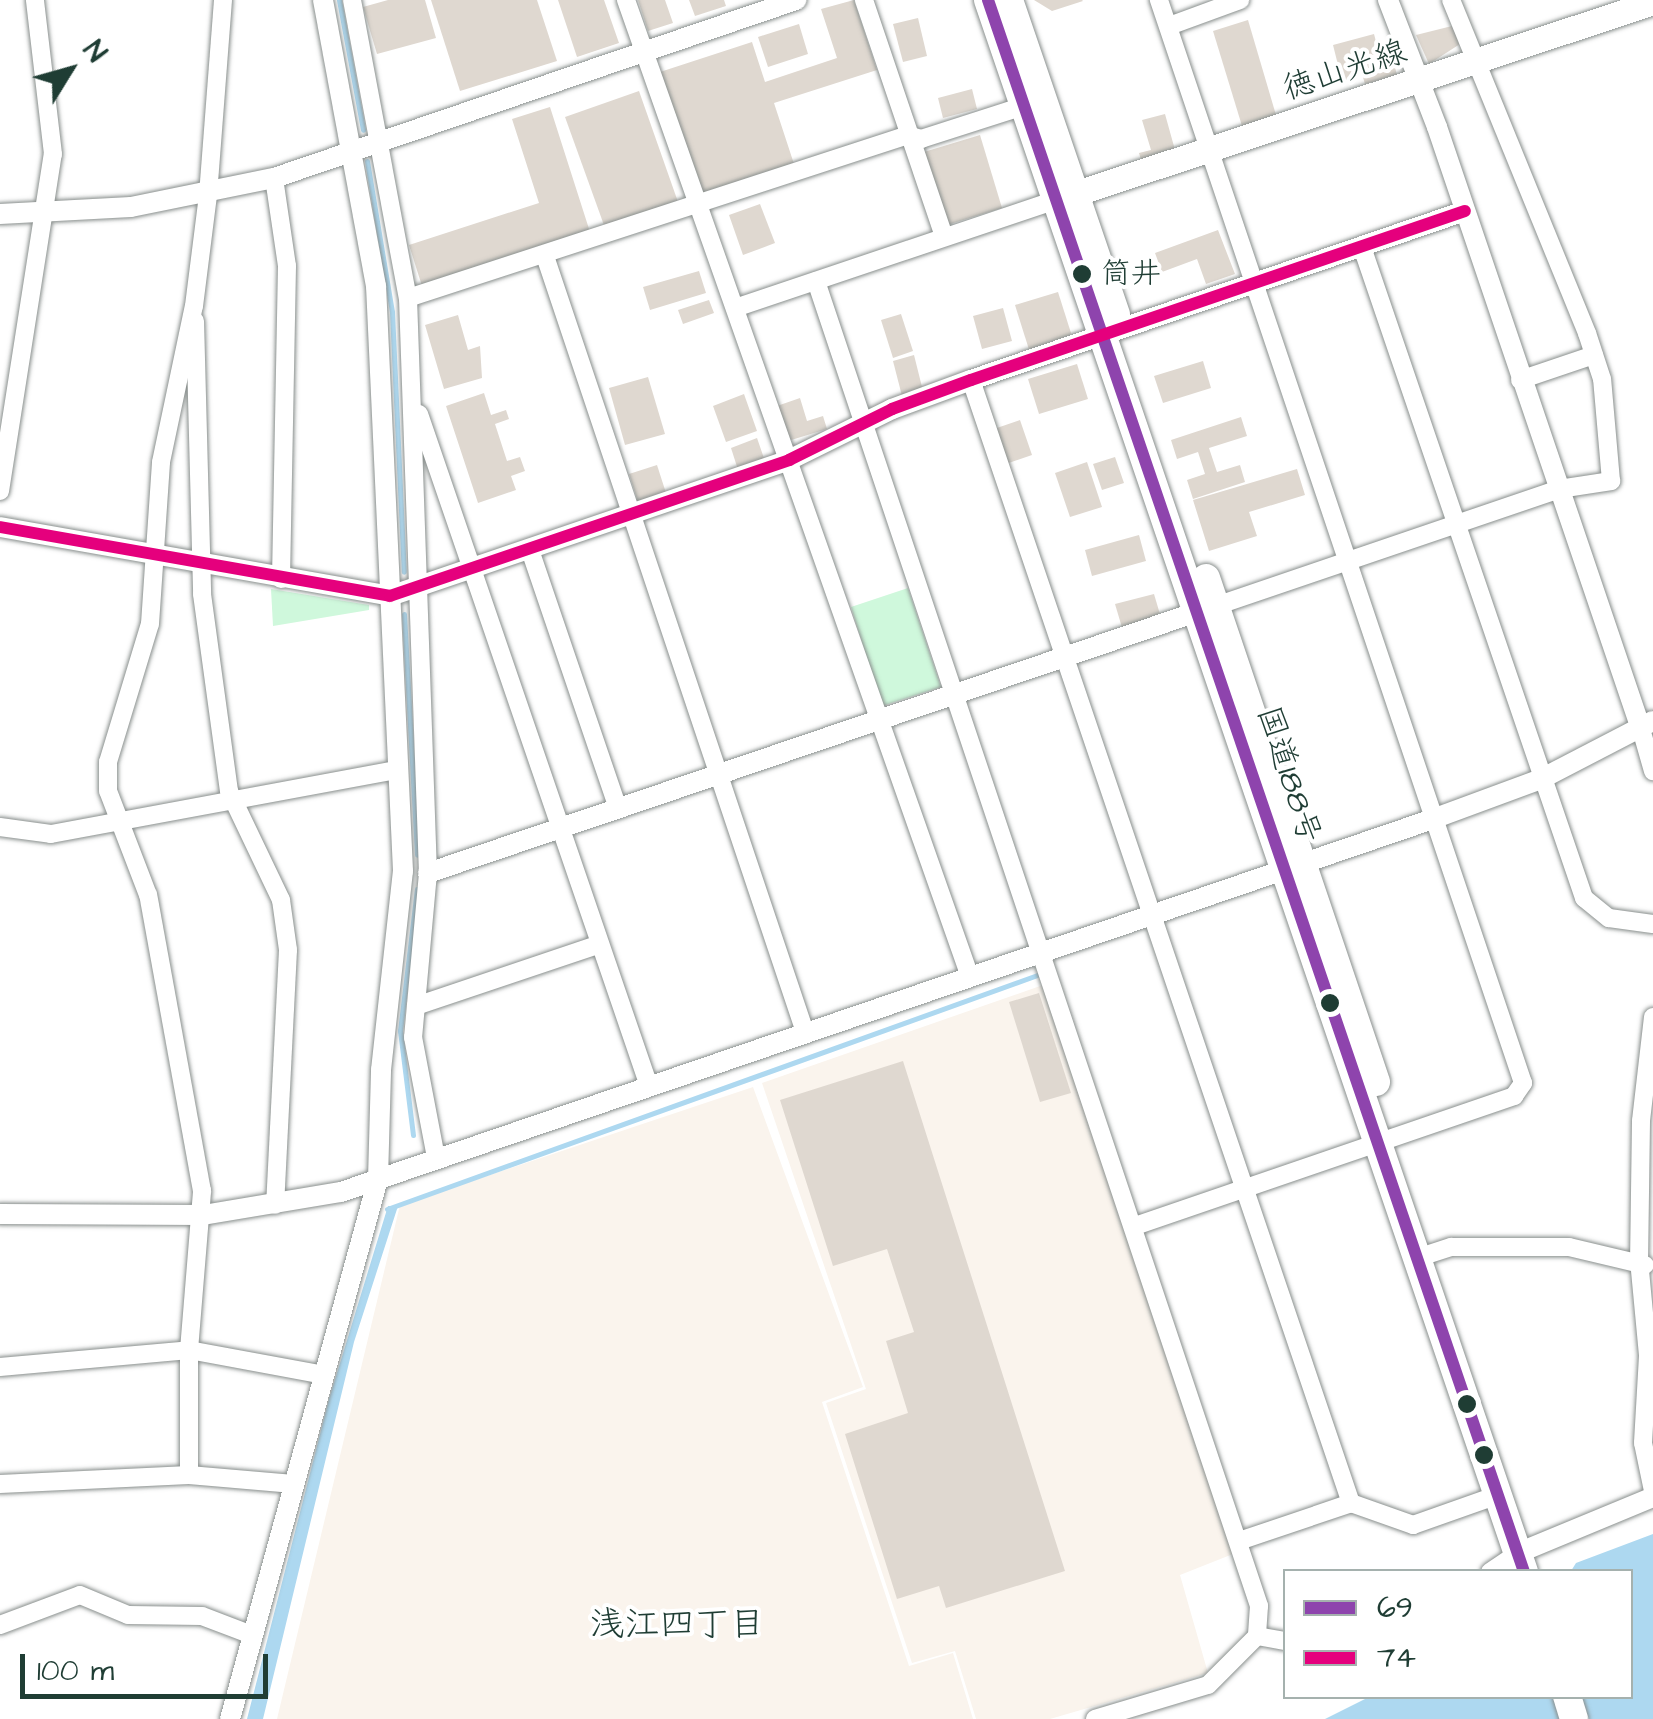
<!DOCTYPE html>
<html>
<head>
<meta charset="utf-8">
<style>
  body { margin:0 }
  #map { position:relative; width:1653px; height:1719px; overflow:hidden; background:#fff; font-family:"Architects Daughter","Klee One",sans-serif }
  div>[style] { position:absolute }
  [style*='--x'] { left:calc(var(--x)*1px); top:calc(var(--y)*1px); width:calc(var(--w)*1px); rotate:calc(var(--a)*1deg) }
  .built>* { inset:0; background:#faf4ed }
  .green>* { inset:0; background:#cff8dc }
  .water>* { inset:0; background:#add8f0 }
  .stream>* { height:5px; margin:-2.5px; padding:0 2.5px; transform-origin:2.5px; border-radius:2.5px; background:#add8f0 }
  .building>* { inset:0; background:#dfd8d0 }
  .roads { filter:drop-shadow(0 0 2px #898f8d) drop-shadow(0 0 2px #898f8d) }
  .minor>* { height:18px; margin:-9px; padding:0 9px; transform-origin:9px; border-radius:9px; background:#fff }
  .tertiary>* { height:20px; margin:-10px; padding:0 10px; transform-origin:10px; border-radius:10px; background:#fff }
  .primary>* { height:25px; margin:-12.5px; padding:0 12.5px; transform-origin:12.5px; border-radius:12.5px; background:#fff }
  .trunk>* { height:28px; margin:-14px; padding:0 14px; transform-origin:14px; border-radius:14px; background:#fff }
  .bus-1>* { height:12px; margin:-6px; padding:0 6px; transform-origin:6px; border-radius:6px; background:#8e44ad }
  .bus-2>* { height:12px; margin:-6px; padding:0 6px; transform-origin:6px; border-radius:6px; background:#e5007d }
  .dots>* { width:28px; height:28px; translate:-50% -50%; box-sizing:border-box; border:5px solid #fff; border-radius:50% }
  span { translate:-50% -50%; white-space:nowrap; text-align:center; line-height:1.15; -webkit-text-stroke:8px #fff; paint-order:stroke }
  .bus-label { font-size:30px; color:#1f3d34 }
  .left { translate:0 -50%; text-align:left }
  .street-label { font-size:32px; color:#1f3d34 }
  .neighbourhood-label { font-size:35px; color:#1f3d34 }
  .legend { position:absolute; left:1283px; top:1569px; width:350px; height:130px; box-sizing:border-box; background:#fff; border:2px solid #a5b1ae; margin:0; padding:12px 18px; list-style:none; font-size:30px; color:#1f3d34 }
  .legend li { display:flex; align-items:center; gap:20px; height:50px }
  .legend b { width:50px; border:2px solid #a5b1ae }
  .north { position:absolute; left:20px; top:20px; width:100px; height:100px; -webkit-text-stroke:8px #fff; paint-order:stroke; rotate:53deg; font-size:28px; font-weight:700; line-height:40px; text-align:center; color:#1f3d34 }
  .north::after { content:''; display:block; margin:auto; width:35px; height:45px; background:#1f3d34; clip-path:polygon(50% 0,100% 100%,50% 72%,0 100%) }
  .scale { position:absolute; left:20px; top:1654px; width:248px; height:45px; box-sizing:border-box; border:5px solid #1f3d34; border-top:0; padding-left:12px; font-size:30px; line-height:35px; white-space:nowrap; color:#1f3d34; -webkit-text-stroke:8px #fff; paint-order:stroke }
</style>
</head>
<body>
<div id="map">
  <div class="built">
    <div style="clip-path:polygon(1043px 985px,1238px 1552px,1180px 1575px,1208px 1673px,1050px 1719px,976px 1719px,955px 1651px,912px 1663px,826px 1403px,866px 1389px,762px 1083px)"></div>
    <div style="clip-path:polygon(753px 1087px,863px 1387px,822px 1402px,909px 1666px,953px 1653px,973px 1719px,277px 1719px,400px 1205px)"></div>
  </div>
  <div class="green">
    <div style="clip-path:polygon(908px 588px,941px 687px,882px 706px,851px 607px)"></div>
    <div style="clip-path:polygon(271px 589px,369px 605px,369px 610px,273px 626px)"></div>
  </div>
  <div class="water">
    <div style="clip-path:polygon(388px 1206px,398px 1206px,354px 1342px,263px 1719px,247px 1719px,329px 1399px)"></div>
    <div style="clip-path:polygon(1653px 1534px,1653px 1719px,1325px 1719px,1369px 1697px,1630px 1696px,1630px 1572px,1571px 1571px,1576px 1563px)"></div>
  </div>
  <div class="stream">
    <div style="--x:339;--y:0;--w:132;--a:79.5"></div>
    <div style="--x:367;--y:161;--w:153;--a:80.6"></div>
    <div style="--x:392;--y:312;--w:260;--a:87.4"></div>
    <div style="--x:404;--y:614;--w:241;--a:86.9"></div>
    <div style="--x:413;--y:1135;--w:105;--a:-97.1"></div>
    <div style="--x:400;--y:1031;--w:143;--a:-83.2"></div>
    <div style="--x:387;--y:1209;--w:697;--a:-19.79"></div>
  </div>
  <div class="building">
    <div style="clip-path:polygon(388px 0,425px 0,436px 38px,377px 54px,363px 7px)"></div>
    <div style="clip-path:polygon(431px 0,537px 0,557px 61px,460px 91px)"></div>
    <div style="clip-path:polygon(558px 0,604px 0,619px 43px,577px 57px)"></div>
    <div style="clip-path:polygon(638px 0,665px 0,673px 23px,648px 31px)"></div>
    <div style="clip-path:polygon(689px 0,724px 0,726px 6px,695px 16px)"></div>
    <div style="clip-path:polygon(854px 0,877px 70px,774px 103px,794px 164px,701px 195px,660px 72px,752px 42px,765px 82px,837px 58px,821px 9px)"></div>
    <div style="clip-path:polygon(1034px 0,1082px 0,1083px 1px,1052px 11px)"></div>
    <div style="clip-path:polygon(918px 18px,927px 56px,903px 62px,893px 24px)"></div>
    <div style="clip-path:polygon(1248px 20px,1276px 115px,1242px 126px,1213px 31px)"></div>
    <div style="clip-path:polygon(799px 24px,808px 54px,768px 67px,758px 37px)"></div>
    <div style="clip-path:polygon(1452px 26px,1460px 44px,1429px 64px,1416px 35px)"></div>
    <div style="clip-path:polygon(1374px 34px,1379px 53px,1350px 61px,1355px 78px,1342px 81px,1333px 45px)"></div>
    <div style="clip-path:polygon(1391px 52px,1397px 75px,1365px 84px,1358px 61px)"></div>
    <div style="clip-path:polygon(972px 89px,977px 109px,943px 118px,938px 98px)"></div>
    <div style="clip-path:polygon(639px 91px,678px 202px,605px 228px,565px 117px)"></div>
    <div style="clip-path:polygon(550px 107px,590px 232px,422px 286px,409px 245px,539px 203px,512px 119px)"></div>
    <div style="clip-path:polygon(1165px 114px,1175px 150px,1141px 160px,1139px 153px,1151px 150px,1142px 120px)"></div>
    <div style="clip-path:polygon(980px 135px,1002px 208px,947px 225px,924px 152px)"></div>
    <div style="clip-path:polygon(760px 204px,775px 243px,743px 255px,729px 215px)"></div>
    <div style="clip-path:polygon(1218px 230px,1235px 274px,1206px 284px,1197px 259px,1162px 272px,1155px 253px)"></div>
    <div style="clip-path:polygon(699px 271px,706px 293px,650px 310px,643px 287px)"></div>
    <div style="clip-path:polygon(1058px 292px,1071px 333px,1066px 345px,1031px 356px,1015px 305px)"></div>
    <div style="clip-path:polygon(709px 300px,714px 313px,683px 324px,678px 310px)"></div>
    <div style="clip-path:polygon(1003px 308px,1012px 341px,982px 349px,973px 316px)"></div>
    <div style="clip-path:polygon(901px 314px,913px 351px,893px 358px,881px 320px)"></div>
    <div style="clip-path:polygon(458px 315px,468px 350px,480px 346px,482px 378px,444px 389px,425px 325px)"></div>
    <div style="clip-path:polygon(914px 355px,923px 391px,902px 396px,893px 361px)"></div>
    <div style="clip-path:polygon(1203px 361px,1211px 388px,1163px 403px,1154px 376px)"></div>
    <div style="clip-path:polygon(1077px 364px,1088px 399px,1039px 414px,1028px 379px)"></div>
    <div style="clip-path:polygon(648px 377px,665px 434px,625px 445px,609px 388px)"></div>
    <div style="clip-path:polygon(484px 393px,491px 415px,506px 410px,509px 419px,495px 424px,507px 461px,520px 457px,525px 471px,511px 476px,516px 490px,478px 503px,446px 406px)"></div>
    <div style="clip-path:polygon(744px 394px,757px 431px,726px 442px,713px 406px)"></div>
    <div style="clip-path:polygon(800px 398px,807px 421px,823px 416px,827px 429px,788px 441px,777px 406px)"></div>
    <div style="clip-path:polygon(1241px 417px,1247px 436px,1209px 448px,1217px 472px,1240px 465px,1245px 482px,1193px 499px,1187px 480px,1205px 474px,1198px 452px,1177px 459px,1171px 440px)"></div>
    <div style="clip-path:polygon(1020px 420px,1032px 455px,1003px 465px,991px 430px)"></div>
    <div style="clip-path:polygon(757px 438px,767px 467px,740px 476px,731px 448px)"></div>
    <div style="clip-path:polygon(1115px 457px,1124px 483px,1102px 490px,1093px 464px)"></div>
    <div style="clip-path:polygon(1087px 462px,1102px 507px,1070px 517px,1055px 473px)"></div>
    <div style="clip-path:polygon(657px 465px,666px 493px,638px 502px,629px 474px)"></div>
    <div style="clip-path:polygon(1297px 469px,1305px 495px,1249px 512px,1257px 536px,1209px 551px,1193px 500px)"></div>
    <div style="clip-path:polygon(1139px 535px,1146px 561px,1092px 576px,1085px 550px)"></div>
    <div style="clip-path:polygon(1154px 594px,1162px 621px,1123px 631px,1115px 604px)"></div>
    <div style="clip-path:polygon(1039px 993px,1071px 1093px,1040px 1102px,1009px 1002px)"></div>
    <div style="clip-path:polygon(903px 1061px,1065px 1571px,946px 1608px,939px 1586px,897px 1599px,845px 1434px,908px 1413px,886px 1341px,914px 1332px,887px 1249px,833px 1266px,780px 1100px)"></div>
  </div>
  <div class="roads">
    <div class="minor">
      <div style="--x:352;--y:0;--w:303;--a:79.4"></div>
      <div style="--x:408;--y:298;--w:575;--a:88.01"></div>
      <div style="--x:428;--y:873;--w:165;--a:95.2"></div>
      <div style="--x:413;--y:1037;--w:123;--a:79.2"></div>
      <div style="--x:626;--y:0;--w:1036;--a:70.6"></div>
      <div style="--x:864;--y:0;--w:250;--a:71.3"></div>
      <div style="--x:1169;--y:26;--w:76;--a:-20.1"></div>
      <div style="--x:274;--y:178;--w:89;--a:81.6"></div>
      <div style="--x:287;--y:266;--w:313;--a:91.1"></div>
      <div style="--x:1362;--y:247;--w:688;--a:71.17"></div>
      <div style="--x:1584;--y:898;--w:32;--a:39"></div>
      <div style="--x:1609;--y:918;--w:44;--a:7.8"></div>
      <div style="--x:545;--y:256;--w:818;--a:71.48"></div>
      <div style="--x:816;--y:281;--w:1397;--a:71.51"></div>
      <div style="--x:1259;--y:1606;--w:30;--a:94"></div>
      <div style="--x:1257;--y:1636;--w:69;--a:135"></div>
      <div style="--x:1208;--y:1685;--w:118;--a:163.3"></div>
      <div style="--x:408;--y:298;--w:526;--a:-18.06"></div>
      <div style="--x:908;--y:135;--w:14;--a:17"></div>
      <div style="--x:921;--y:139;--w:114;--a:-17.8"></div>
      <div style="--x:735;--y:308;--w:339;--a:-18.6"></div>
      <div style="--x:195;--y:321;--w:273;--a:88.5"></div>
      <div style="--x:202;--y:594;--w:199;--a:82.2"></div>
      <div style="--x:229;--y:791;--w:121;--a:64.5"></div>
      <div style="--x:281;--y:900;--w:50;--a:82"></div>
      <div style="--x:288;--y:950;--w:255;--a:92.9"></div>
      <div style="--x:971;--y:380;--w:1186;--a:71.31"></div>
      <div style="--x:1520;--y:380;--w:78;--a:-18.7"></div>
      <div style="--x:419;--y:414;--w:710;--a:71.11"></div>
      <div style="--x:0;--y:491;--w:341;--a:-81.1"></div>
      <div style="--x:53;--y:154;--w:155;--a:-96.7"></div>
      <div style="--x:530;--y:550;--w:273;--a:71.2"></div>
      <div style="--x:1207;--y:609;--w:372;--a:-18.8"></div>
      <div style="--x:1559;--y:489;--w:53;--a:-8.7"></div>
      <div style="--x:1611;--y:481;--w:102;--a:-95"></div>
      <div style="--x:1602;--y:379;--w:48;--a:-108.1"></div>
      <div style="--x:1587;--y:333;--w:360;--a:-112.2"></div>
      <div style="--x:1641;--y:729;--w:44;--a:74.1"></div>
      <div style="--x:0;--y:827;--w:51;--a:7.8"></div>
      <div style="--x:51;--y:834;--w:353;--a:-10.5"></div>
      <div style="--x:416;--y:1006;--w:194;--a:-18.6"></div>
      <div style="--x:1653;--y:1017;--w:105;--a:96.6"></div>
      <div style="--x:1641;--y:1121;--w:139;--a:90.8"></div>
      <div style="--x:1639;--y:1260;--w:96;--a:84.6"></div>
      <div style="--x:1648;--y:1356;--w:87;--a:93.3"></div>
      <div style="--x:1643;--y:1443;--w:49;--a:78.2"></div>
      <div style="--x:1135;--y:1226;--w:401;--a:-18.9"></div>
      <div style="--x:1514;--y:1096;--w:16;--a:-55"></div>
      <div style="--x:1523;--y:1083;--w:1143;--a:-108.58"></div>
      <div style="--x:1417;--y:1258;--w:36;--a:-18"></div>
      <div style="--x:1451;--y:1247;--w:118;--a:0"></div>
      <div style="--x:1569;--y:1247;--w:78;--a:13.3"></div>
      <div style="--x:0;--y:1367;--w:190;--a:-5.1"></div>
      <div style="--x:189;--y:1350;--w:137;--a:10.5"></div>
      <div style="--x:189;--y:1475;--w:125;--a:-90"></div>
      <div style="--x:189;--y:1350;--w:160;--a:-85.3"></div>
      <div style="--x:202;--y:1191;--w:301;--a:-100.3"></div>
      <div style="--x:148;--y:895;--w:111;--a:-111"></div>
      <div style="--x:108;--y:791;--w:29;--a:-90"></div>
      <div style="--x:108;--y:762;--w:144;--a:-73.1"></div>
      <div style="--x:150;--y:624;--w:162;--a:-86.1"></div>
      <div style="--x:161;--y:462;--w:159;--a:-78.1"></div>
      <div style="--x:194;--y:306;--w:112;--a:-82.8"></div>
      <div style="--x:208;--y:195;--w:196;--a:-85.6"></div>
      <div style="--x:0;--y:1484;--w:189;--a:-2.7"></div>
      <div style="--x:189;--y:1475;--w:105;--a:4.9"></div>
      <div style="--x:1242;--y:1540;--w:115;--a:-18.7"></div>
      <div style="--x:1351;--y:1503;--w:66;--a:19.5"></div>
      <div style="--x:1413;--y:1525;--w:90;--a:-19.4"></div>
      <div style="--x:1490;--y:1572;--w:34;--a:-34"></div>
      <div style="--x:0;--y:1625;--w:85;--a:-20.6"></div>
      <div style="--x:80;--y:1595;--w:52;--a:22.6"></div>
      <div style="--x:128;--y:1615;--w:74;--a:0.8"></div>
      <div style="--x:202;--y:1616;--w:53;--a:20.8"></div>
      <div style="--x:1257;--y:1636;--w:29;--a:10"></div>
    </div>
    <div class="tertiary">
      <div style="--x:1388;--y:0;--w:136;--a:68.9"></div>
      <div style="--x:1437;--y:127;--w:636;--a:71.28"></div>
      <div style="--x:0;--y:214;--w:131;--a:-3.1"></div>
      <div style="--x:131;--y:207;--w:146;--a:-11.5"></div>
      <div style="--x:274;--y:178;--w:552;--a:-18.83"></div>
      <div style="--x:0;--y:527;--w:396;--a:10"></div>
      <div style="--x:390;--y:596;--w:422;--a:-18.8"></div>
      <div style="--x:789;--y:460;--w:115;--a:-26.3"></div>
      <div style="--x:892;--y:409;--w:84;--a:-20.2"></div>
      <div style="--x:971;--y:380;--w:522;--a:-18.89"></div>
      <div style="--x:428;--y:873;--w:812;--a:-18.75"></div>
      <div style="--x:0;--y:1214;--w:203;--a:0.3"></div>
      <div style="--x:203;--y:1215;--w:140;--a:-9.5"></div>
      <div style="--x:341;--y:1192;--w:1154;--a:-18.86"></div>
      <div style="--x:1433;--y:819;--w:115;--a:-20.3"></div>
      <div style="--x:1541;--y:779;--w:126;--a:-27.4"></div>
      <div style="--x:1518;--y:1553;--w:146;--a:-22.5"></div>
      <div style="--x:230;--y:1719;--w:560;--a:-74.67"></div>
      <div style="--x:378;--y:1179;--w:109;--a:-88.4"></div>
      <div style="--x:381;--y:1070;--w:200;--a:-83.7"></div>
      <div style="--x:403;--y:871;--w:586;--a:-92.64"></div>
      <div style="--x:376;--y:286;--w:291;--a:-100.5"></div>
    </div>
    <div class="primary">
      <div style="--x:1056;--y:200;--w:629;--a:-18.35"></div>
    </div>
    <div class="trunk">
      <div style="--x:988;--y:0;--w:1661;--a:71.17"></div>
      <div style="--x:1009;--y:0;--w:332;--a:71.2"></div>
      <div style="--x:1206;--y:578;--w:532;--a:71.36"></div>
      <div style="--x:1567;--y:1696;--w:24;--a:73"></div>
    </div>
  </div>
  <div class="bus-1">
    <div style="--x:988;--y:0;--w:1661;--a:71.17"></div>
  </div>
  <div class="bus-2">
    <div style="--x:0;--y:527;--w:396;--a:10"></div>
    <div style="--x:390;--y:596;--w:422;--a:-18.8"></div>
    <div style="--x:789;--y:460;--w:115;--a:-26.3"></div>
    <div style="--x:892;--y:409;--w:84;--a:-20.2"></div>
    <div style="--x:971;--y:380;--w:522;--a:-18.89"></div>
  </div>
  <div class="dots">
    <div style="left:1082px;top:274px;background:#1f3d34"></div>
    <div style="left:1330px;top:1003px;background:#1f3d34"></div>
    <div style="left:1467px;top:1404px;background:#1f3d34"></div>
    <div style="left:1484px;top:1455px;background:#1f3d34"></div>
  </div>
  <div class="bus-label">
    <span class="left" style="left:1101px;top:274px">筒井</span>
  </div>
  <div class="street-label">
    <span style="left:1345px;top:71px;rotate:-18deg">徳山光線</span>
    <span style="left:1288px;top:775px;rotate:72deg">国道188号</span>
  </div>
  <div class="neighbourhood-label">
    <span style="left:677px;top:1625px">浅江四丁目</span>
  </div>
  <ul class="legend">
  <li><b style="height:12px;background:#8e44ad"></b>69</li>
  <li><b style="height:12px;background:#e5007d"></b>74</li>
  </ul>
  <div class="north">N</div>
  <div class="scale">100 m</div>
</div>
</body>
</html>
